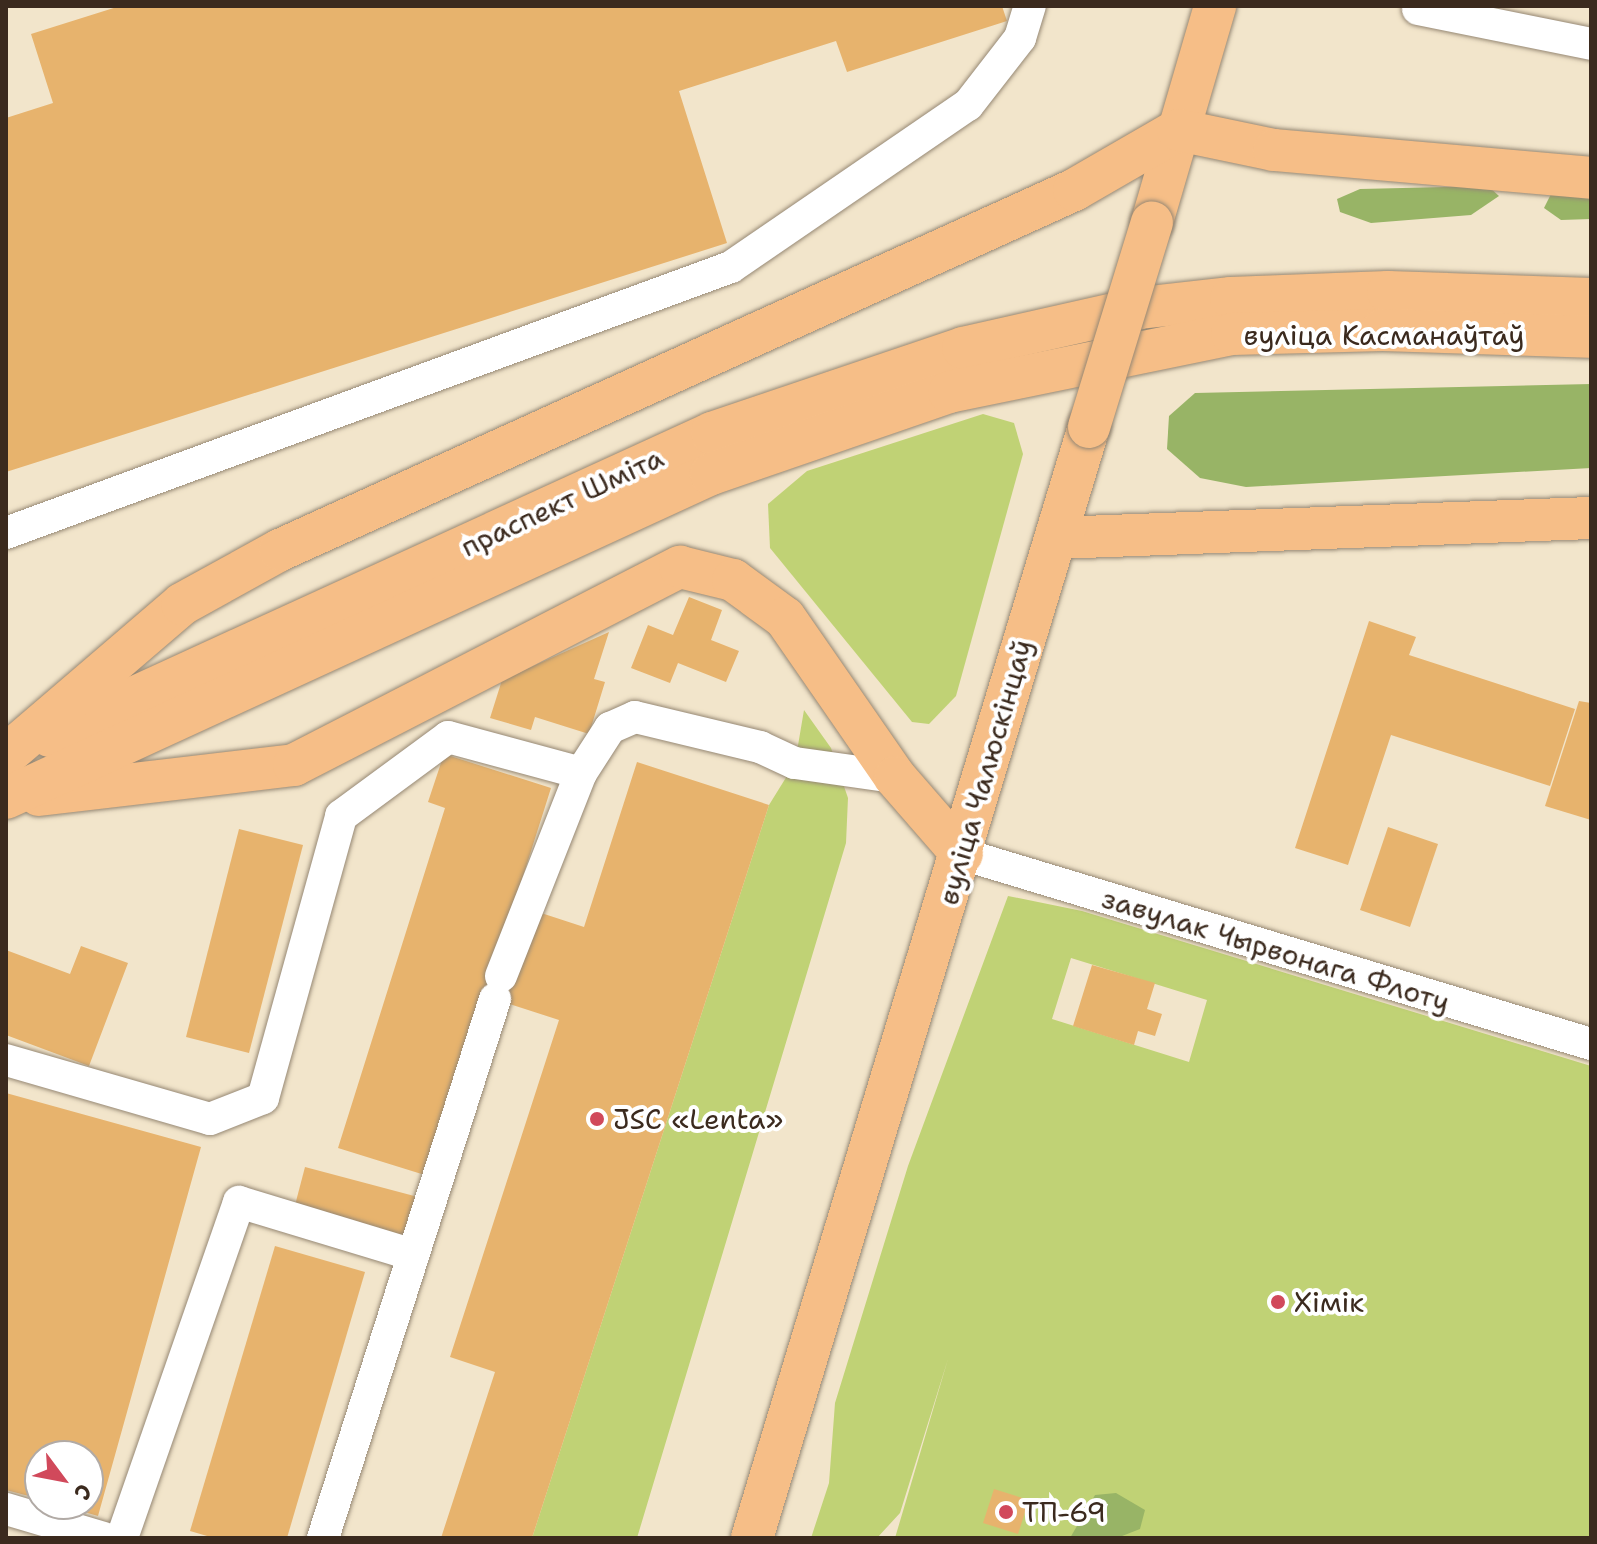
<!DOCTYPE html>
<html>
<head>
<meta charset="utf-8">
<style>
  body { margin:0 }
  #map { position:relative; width:1597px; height:1544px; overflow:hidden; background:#f2e5cb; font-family:"Shantell Sans",sans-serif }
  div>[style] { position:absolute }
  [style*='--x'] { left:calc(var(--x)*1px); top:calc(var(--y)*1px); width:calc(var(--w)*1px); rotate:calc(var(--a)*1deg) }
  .green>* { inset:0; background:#c0d275 }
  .forest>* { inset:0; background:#98b466 }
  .building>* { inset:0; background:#e7b36d }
  .roads { filter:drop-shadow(0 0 2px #968874) drop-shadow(0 0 2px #968874) }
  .minor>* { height:32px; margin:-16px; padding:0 16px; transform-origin:16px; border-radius:16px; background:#fff }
  .major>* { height:42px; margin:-21px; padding:0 21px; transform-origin:21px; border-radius:21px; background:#f6be87 }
  .bridges { filter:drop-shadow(0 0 2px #968874) drop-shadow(0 0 2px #968874) }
  .major-bridge>* { height:42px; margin:-21px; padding:0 21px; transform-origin:21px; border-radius:21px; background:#f6be87 }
  .dots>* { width:22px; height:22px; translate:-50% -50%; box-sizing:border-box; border:4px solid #fff; border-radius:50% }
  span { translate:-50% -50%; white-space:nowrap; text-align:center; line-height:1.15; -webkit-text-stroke:8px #fff; paint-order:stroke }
  .street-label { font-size:28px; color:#3b2a1e }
  .poi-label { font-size:28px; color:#3b2a1e }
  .left { translate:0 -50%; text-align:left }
  .frame { position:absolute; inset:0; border:8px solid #3b2a1e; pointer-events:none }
  .north { position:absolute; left:24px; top:1440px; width:80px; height:80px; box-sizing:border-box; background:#fff; border:2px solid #b1aaa5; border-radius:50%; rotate:122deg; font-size:22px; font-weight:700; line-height:32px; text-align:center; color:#3b2a1e }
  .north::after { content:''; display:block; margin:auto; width:28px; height:36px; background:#d1495b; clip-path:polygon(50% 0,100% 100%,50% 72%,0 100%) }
</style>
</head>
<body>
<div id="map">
  <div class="green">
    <div style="clip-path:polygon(983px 414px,1014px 423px,1023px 454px,956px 696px,929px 724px,912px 722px,770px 548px,768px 504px,807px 471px)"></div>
    <div style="clip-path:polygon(804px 710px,831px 748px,848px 798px,846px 843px,637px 1538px,532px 1538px,769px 805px,795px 763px)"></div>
    <div style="clip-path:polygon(evenodd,1008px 896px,1082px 911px,1591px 1066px,1591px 1538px,895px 1538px,948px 1359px,900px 1513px,877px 1538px,811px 1538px,829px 1483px,835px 1403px,908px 1166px,1008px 896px,1071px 958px,1207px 1000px,1189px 1062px,1052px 1019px,1071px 958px)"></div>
  </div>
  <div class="forest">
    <div style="clip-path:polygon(1488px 186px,1499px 196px,1471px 215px,1371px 223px,1340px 212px,1337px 199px,1360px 189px)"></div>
    <div style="clip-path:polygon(1551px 194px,1591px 196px,1591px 219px,1561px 220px,1544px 208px)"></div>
    <div style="clip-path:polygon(1591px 384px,1591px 468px,1246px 487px,1200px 478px,1167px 449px,1169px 416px,1195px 393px)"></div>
    <div style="clip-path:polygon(1116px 1493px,1145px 1510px,1140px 1529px,1117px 1538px,1070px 1538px,1095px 1495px)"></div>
  </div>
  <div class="building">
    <div style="clip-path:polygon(120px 6px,1002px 6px,1007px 21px,847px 72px,836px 41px,679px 91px,727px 243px,6px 472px,6px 118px,53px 103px,31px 34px)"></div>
    <div style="clip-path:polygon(689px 597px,722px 610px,711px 640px,739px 651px,726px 682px,678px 663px,670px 683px,631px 668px,648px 625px,673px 635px)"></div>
    <div style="clip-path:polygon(1369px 621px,1416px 637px,1409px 655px,1575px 709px,1550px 786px,1391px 735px,1348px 865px,1295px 848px)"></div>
    <div style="clip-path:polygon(609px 632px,594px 679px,605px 682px,589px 734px,535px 717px,531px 730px,490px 718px,502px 680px)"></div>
    <div style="clip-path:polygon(1579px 701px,1591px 703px,1591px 820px,1545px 806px)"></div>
    <div style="clip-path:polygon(444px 754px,551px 788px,492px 974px,532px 910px,584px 927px,637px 762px,769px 805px,532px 1538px,441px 1538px,495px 1372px,450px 1357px,559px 1020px,485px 996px,428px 1176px,338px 1148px,445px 808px,428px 802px)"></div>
    <div style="clip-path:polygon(1388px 827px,1438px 844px,1410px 927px,1360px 910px)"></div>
    <div style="clip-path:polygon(239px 829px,303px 845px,249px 1053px,186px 1037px)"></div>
    <div style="clip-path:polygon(81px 946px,128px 963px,89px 1066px,6px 1035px,6px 950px,70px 974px)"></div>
    <div style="clip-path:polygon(1092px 965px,1155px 983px,1147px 1009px,1162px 1014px,1155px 1036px,1138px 1031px,1134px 1045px,1073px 1026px)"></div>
    <div style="clip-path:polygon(6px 1093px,201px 1147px,98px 1516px,60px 1505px,88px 1504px,88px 1456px,40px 1456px,40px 1499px,6px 1490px)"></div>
    <div style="clip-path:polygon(305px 1167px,418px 1197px,406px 1239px,294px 1209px)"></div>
    <div style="clip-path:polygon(275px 1246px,365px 1272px,287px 1538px,214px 1538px,190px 1531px)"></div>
    <div style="clip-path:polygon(994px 1489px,1029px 1500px,1018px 1534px,983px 1523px)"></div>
  </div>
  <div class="roads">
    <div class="minor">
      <div style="--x:1418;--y:9;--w:177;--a:11.4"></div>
      <div style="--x:6;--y:533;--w:772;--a:-20.15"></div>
      <div style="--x:731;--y:267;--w:287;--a:-34.4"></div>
      <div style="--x:968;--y:105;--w:85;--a:-52.2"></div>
      <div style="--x:1020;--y:38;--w:34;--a:-73"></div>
      <div style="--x:962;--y:854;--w:657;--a:16.81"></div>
      <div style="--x:501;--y:976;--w:218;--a:-68.5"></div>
      <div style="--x:581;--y:773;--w:54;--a:-57.2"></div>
      <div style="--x:610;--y:728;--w:27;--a:-24"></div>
      <div style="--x:635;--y:717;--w:129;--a:13.5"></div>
      <div style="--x:760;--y:747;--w:38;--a:25"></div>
      <div style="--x:795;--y:763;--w:101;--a:8"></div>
      <div style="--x:6;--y:1060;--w:212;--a:16.1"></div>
      <div style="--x:210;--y:1119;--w:57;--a:-21.6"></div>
      <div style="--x:263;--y:1098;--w:293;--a:-74.5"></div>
      <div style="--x:341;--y:816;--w:133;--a:-36.4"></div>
      <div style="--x:448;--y:737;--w:138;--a:15.1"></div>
      <div style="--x:6;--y:1509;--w:102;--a:16.5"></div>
      <div style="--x:122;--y:1538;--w:356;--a:-70.8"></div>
      <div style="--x:239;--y:1202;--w:182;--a:16.9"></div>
      <div style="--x:323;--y:1538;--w:566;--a:-72.3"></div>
    </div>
    <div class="major">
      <div style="--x:1152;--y:222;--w:225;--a:-73.7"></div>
      <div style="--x:1056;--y:538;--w:535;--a:-2.14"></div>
      <div style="--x:50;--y:736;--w:728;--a:-24.59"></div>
      <div style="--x:712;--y:433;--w:265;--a:-18.7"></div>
      <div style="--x:963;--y:348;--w:181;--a:-12.7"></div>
      <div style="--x:1140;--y:308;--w:92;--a:-6.3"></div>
      <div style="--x:1231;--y:298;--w:157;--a:-2.2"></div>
      <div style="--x:1388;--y:292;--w:203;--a:2"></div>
      <div style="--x:6;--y:755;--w:232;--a:-40.6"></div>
      <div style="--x:182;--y:604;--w:112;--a:-28.9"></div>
      <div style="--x:280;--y:550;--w:872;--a:-24.39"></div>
      <div style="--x:1074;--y:190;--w:120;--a:-30"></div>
      <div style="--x:1178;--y:130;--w:98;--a:11.8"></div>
      <div style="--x:1274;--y:150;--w:318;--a:5"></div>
      <div style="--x:39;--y:795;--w:257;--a:-6.7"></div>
      <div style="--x:294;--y:765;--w:434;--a:-27.2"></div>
      <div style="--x:680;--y:567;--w:55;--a:13.8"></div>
      <div style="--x:733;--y:580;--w:64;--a:36.2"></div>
      <div style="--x:785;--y:618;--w:193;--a:55.3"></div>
      <div style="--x:895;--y:777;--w:102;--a:49"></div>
      <div style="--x:6;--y:798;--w:776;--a:-24.68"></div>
      <div style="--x:711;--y:474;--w:252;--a:-19"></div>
      <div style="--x:949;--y:392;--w:289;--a:-11.6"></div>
      <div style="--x:1232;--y:334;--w:150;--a:-1.5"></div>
      <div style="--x:1382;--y:330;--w:209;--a:1.9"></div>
      <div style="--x:752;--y:1538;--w:1161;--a:-73.13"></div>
    </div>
  </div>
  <div class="bridges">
    <div class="major-bridge">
      <div style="--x:1089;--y:427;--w:214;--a:-72.9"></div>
    </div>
  </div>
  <div class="dots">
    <div style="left:597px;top:1119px;background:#d1495b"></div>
    <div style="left:1278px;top:1302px;background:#d1495b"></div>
    <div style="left:1006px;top:1512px;background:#d1495b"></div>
  </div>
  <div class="street-label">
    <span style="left:1384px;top:335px">вуліца Касманаўтаў</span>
    <span style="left:562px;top:502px;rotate:-25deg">праспект Шміта</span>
    <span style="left:985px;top:772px;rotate:-74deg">вуліца Чалюскінцаў</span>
    <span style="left:1276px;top:950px;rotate:17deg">завулак Чырвонага Флоту</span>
  </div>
  <div class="poi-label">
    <span class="left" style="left:613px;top:1119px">JSC «Lenta»</span>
    <span class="left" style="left:1294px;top:1302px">Хімік</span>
    <span class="left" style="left:1022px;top:1512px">ТП-69</span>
  </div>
  <div class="frame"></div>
  <div class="north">С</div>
</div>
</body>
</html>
